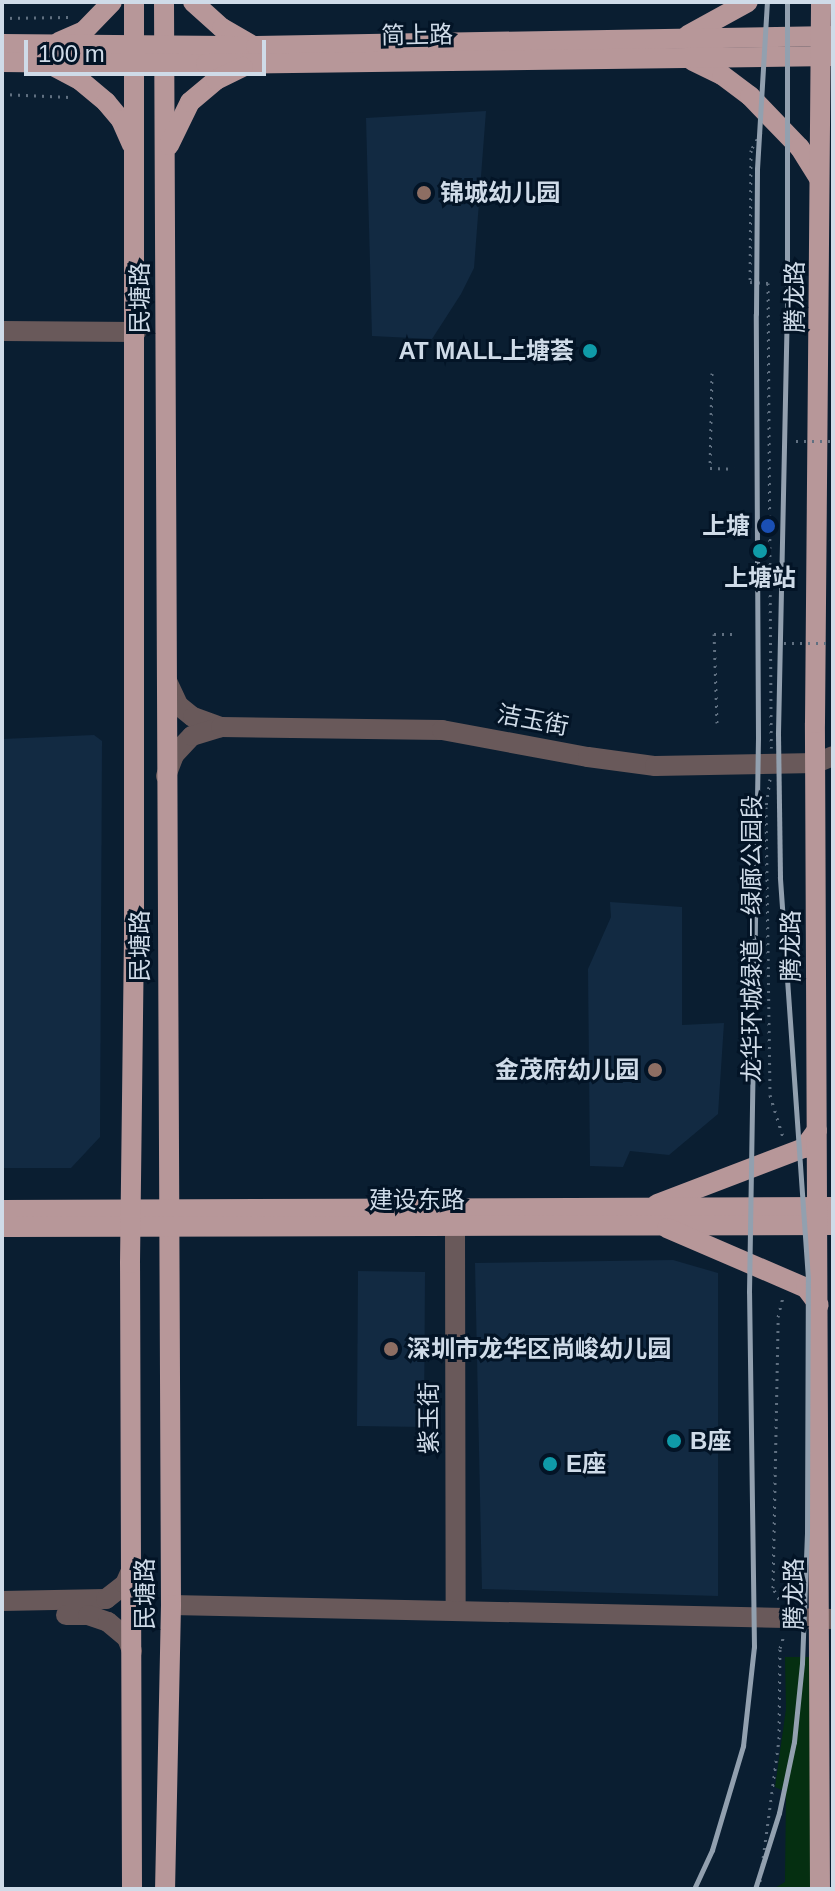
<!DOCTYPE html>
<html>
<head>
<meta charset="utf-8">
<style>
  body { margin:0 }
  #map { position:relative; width:835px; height:1891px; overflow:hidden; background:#0a1e31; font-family:Arial,"Noto Sans SC",sans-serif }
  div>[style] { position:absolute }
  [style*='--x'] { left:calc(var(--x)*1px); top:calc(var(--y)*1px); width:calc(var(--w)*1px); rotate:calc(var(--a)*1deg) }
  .built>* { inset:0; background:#122a42 }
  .green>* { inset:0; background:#052f11 }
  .path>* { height:3px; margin-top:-1.5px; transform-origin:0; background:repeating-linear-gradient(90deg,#607081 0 2px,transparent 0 8px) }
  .minor>* { height:20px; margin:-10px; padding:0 10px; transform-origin:10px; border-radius:10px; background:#69595a }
  .major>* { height:20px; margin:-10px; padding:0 10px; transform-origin:10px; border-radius:10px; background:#b79799 }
  .rail>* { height:5px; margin:-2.5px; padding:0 2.5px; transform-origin:2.5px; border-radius:2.5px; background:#92a0af }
  .path-bridge>* { height:3px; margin-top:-1.5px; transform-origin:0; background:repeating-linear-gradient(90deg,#607081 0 2px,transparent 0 8px) }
  .dots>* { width:22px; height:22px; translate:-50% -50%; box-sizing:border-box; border:4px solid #031426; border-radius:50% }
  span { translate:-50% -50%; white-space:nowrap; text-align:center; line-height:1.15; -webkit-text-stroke:6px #031426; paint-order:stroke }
  .street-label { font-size:24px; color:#cfdbe8 }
  .poi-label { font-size:24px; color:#cfdbe8; font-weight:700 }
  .left { translate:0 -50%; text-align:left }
  .right { translate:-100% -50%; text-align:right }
  .frame { position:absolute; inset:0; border:4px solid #cfdbe8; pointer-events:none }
  .scale { position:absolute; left:24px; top:40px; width:242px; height:36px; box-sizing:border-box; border:4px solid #cfdbe8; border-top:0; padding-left:10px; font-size:24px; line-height:28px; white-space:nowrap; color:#cfdbe8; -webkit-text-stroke:6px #031426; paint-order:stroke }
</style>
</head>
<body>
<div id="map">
  <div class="built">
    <div style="clip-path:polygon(486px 111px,474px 268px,461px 294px,432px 339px,372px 336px,366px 118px)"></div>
    <div style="clip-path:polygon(94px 735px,102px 741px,100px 1137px,71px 1168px,2px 1168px,2px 739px)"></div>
    <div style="clip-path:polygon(610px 902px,682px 907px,682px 1025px,724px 1023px,718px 1114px,669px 1155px,630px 1151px,623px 1167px,590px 1166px,588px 969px,611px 917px)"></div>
    <div style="clip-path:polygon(673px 1260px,718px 1273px,718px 1596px,482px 1589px,475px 1263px)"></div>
    <div style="clip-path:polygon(358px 1271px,425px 1272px,424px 1427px,357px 1426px)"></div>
  </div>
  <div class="green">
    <div style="clip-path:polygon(785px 1657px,812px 1657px,811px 1889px,773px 1889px,785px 1882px,786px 1792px,775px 1787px,786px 1709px)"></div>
  </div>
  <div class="path">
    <div style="--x:2;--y:18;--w:67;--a:-0.9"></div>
    <div style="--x:2;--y:94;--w:68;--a:2.5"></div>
    <div style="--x:761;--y:132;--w:21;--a:119"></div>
    <div style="--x:751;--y:150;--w:132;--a:90.4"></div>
    <div style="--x:750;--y:282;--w:18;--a:3"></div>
    <div style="--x:768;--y:283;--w:465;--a:89.6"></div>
    <div style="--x:712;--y:373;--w:95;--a:91.2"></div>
    <div style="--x:710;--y:468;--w:24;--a:2"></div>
    <div style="--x:717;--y:723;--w:89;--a:-91.9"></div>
    <div style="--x:714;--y:634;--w:23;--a:0"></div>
    <div style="--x:770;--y:779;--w:28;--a:98"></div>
    <div style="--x:766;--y:807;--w:288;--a:89.2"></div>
    <div style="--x:770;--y:1095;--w:44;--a:72.8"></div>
    <div style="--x:779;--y:1599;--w:13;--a:-119"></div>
    <div style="--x:773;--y:1588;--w:271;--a:-88.9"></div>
    <div style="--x:778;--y:1317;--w:21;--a:-76"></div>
    <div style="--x:759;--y:1889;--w:151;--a:-82.4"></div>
    <div style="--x:779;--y:1739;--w:91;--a:-89.4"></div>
    <div style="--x:780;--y:1648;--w:14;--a:-73"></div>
  </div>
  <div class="minor">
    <div style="--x:2;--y:331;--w:134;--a:0.4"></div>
    <div style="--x:167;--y:681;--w:26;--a:65"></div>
    <div style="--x:178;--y:705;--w:19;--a:39"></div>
    <div style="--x:193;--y:717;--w:30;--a:20"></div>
    <div style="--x:166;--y:776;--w:22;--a:-69"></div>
    <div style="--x:174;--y:755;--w:26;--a:-47"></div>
    <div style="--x:192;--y:736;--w:30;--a:-17"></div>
    <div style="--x:221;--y:727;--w:221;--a:0.8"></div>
    <div style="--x:442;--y:730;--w:148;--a:10.5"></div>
    <div style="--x:588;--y:757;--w:68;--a:7.7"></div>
    <div style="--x:655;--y:766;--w:161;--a:-1.1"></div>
    <div style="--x:816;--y:763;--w:18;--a:-22"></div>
    <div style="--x:455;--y:1226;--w:385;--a:89.9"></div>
    <div style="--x:2;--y:1601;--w:104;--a:-1.1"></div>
    <div style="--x:106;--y:1599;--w:24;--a:-38"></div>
    <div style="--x:125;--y:1584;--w:17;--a:-66"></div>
    <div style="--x:171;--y:1605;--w:662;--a:1.21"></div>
    <div style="--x:66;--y:1615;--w:22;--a:0"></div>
    <div style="--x:88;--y:1615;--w:21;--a:19"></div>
    <div style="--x:108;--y:1622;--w:25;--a:40"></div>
    <div style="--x:127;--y:1638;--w:14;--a:69"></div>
  </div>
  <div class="major">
    <div style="--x:164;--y:2;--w:1603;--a:89.75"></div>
    <div style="--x:171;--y:1605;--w:284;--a:91.2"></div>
    <div style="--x:193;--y:2;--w:39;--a:42"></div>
    <div style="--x:222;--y:28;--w:34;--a:30"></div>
    <div style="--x:688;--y:35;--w:68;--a:-28.8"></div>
    <div style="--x:59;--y:42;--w:27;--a:-24"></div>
    <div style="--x:84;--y:31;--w:40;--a:-46"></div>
    <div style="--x:2;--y:44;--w:254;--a:0.5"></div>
    <div style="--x:256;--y:46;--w:577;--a:-0.99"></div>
    <div style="--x:693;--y:61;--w:32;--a:26"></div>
    <div style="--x:722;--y:75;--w:35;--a:37"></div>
    <div style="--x:750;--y:96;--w:72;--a:46.1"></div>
    <div style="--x:800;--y:148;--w:36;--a:58"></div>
    <div style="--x:2;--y:62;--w:204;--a:0.6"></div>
    <div style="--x:206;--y:64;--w:627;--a:-0.73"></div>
    <div style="--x:53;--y:66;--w:32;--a:28"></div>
    <div style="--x:81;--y:81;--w:33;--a:40"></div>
    <div style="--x:106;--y:102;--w:23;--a:50"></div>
    <div style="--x:121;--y:120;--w:27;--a:66"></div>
    <div style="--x:169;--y:145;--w:48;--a:-64"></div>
    <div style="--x:190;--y:102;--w:34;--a:-40"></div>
    <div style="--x:216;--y:80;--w:30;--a:-26"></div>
    <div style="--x:657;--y:1204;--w:157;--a:-20.9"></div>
    <div style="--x:804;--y:1148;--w:22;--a:-54"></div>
    <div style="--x:2;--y:1210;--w:831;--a:-0.21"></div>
    <div style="--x:2;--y:1227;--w:831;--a:-0.14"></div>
    <div style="--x:667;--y:1228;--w:151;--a:23.3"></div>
    <div style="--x:806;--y:1288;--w:21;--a:53"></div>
    <div style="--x:132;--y:1889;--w:626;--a:-90.18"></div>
    <div style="--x:130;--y:1263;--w:324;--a:-89.3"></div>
    <div style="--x:134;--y:939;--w:937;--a:-90"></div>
    <div style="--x:820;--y:1889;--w:1166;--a:-90.25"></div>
    <div style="--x:815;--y:723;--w:721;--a:-89.52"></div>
  </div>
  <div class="rail">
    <div style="--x:694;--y:1889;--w:43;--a:-65.2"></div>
    <div style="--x:712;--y:1850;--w:109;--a:-73.4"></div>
    <div style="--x:743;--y:1746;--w:100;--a:-83.7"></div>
    <div style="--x:754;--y:1647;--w:355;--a:-90.8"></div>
    <div style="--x:749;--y:1292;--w:554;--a:-89.07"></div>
    <div style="--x:758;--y:738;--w:424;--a:-90.3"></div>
    <div style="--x:756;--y:314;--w:145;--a:-89.6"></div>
    <div style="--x:757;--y:169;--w:167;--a:-86.6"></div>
    <div style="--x:755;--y:1889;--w:80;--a:-72.5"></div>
    <div style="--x:779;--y:1813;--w:73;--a:-78.1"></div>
    <div style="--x:794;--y:1742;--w:79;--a:-84.2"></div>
    <div style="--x:802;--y:1663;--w:130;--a:-87.8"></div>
    <div style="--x:807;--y:1533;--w:254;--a:-89.8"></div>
    <div style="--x:808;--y:1279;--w:403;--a:-94"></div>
    <div style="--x:780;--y:877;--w:144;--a:-90.8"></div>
    <div style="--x:778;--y:733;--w:419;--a:-88.8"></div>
    <div style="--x:787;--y:314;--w:312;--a:-90"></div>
  </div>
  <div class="path-bridge">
    <div style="--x:796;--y:441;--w:37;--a:0"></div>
    <div style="--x:784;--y:643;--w:49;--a:0"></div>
  </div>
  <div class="dots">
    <div style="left:424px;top:193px;background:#8d6e63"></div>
    <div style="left:590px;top:351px;background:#0f9aa8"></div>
    <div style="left:768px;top:526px;background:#1a4fb4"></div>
    <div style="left:760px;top:551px;background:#0f9aa8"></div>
    <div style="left:655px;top:1070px;background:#8d6e63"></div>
    <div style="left:391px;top:1349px;background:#8d6e63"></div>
    <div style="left:674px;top:1441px;background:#0f9aa8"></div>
    <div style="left:550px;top:1464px;background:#0f9aa8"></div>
  </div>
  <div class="street-label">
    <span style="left:417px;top:35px;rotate:-1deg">简上路</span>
    <span style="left:795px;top:297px;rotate:-90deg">腾龙路</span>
    <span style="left:140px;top:298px;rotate:-90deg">民塘路</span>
    <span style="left:533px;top:720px;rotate:11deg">洁玉街</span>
    <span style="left:752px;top:939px;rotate:-90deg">龙华环城绿道－绿廊公园段</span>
    <span style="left:140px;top:946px;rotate:-90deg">民塘路</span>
    <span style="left:791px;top:946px;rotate:-90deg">腾龙路</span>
    <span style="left:417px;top:1200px">建设东路</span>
    <span style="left:429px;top:1418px;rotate:-90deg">紫玉街</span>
    <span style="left:145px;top:1594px;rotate:-90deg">民塘路</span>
    <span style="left:794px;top:1594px;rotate:-90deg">腾龙路</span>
  </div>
  <div class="poi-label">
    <span class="left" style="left:440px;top:193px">锦城幼儿园</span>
    <span class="right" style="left:574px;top:351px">AT MALL上塘荟</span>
    <span class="right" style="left:750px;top:526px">上塘</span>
    <span style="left:760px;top:578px">上塘站</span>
    <span class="right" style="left:639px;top:1070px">金茂府幼儿园</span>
    <span class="left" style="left:407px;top:1349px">深圳市龙华区尚峻幼儿园</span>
    <span class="left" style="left:690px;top:1441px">B座</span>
    <span class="left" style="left:566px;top:1464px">E座</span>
  </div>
  <div class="frame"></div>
  <div class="scale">100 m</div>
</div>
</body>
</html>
